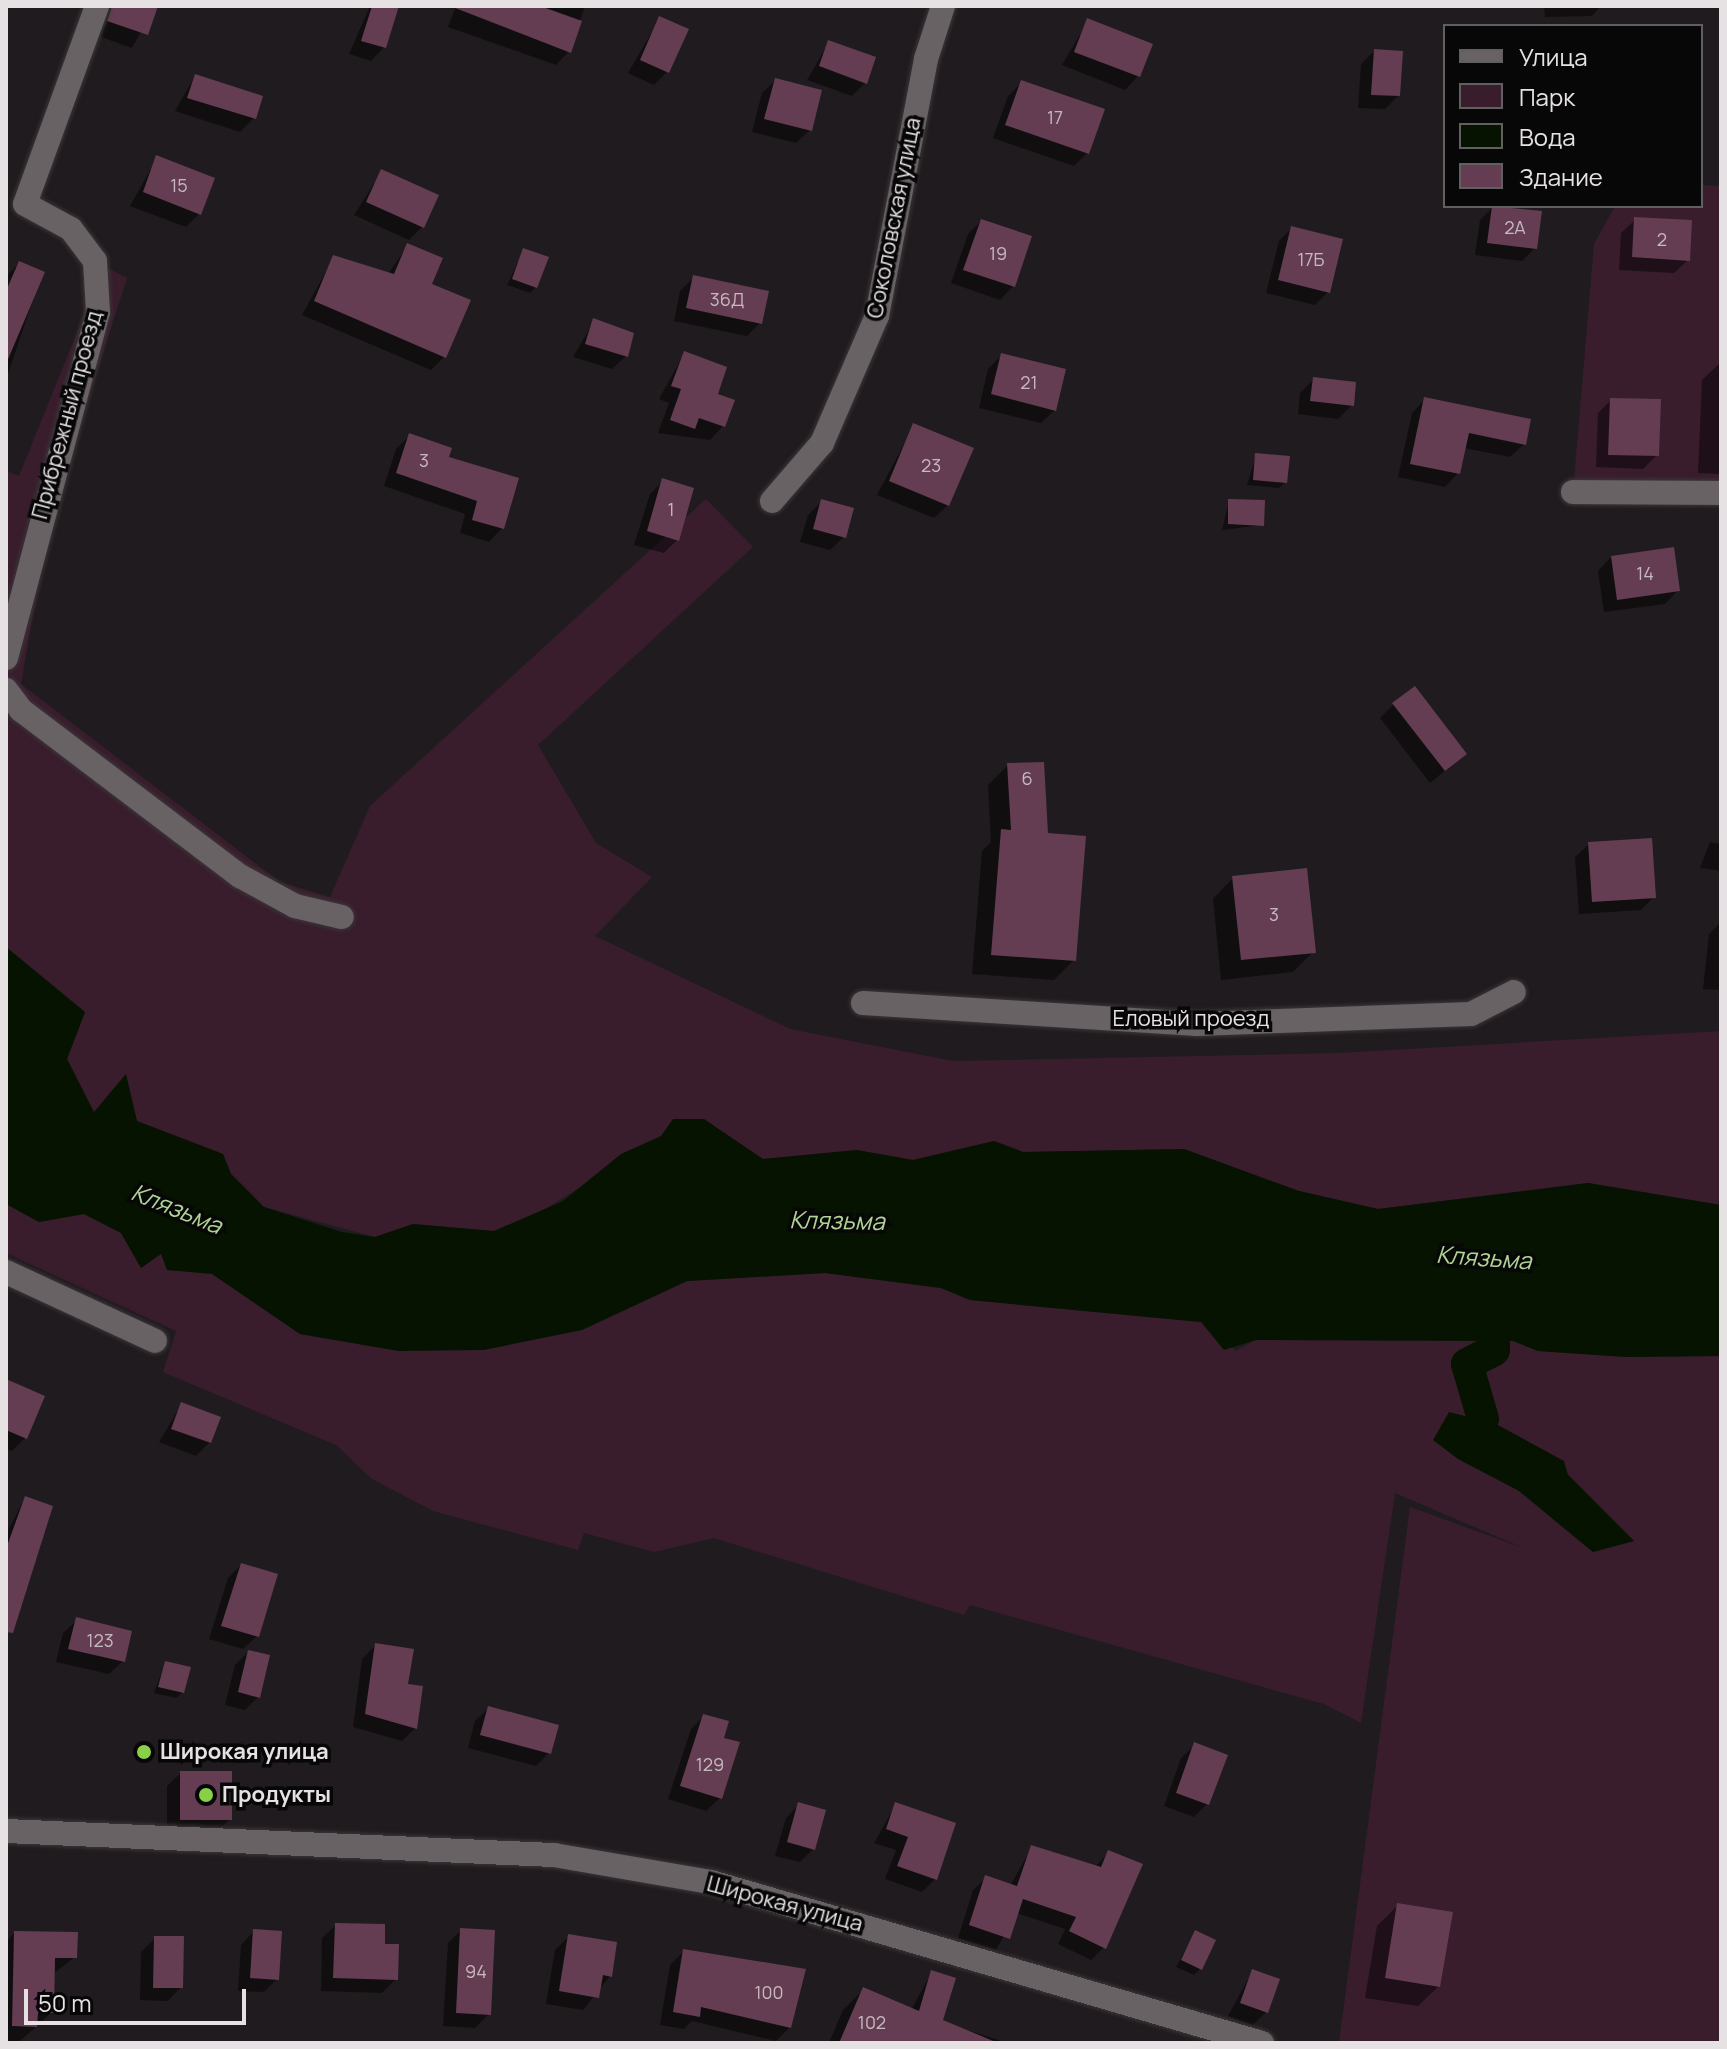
<!DOCTYPE html>
<html>
<head>
<meta charset="utf-8">
<style>
  body { margin:0 }
  #map { position:relative; width:1727px; height:2049px; overflow:hidden; background:#201b1e; font-family:Manrope,sans-serif }
  div>[style] { position:absolute }
  [style*='--x'] { left:calc(var(--x)*1px); top:calc(var(--y)*1px); width:calc(var(--w)*1px); rotate:calc(var(--a)*1deg) }
  .green>* { inset:0; background:#391d2d }
  .water>* { inset:0; background:#061300 }
  .shadow>* { inset:0; background:#0007 }
  .canal>* { height:32px; margin:-16px; padding:0 16px; transform-origin:16px; border-radius:16px; background:#061300 }
  .building>* { inset:0; background:#643d52 }
  .roads { filter:drop-shadow(0 0 2px #3a3638) drop-shadow(0 0 2px #3a3638) }
  .street>* { height:24px; margin:-12px; padding:0 12px; transform-origin:12px; border-radius:12px; background:#686265 }
  .secondary>* { height:24px; margin:-12px; padding:0 12px; transform-origin:12px; border-radius:12px; background:#686265 }
  .dots>* { width:22px; height:22px; translate:-50% -50%; box-sizing:border-box; border:4px solid #080708; border-radius:50% }
  span { translate:-50% -50%; white-space:nowrap; text-align:center; line-height:1.15; -webkit-text-stroke:7px #080708; paint-order:stroke }
  .number-label { font-size:18px; color:#c6b9c0 }
  .number-label span { -webkit-text-stroke-width:0 }
  .street-label { font-size:22px; color:#e6e2e4 }
  .poi-label { font-size:22px; color:#e6e2e4; font-weight:700 }
  .left { translate:0 -50%; text-align:left }
  .water-label { font-size:24px; color:#b0d495; font-style:italic }
  .frame { position:absolute; inset:0; border:8px solid #e6e2e4; pointer-events:none }
  .legend { position:absolute; left:1443px; top:24px; width:260px; height:184px; box-sizing:border-box; background:#080708; border:2px solid #615f60; margin:0; padding:10px 14px; list-style:none; font-size:24px; color:#e6e2e4 }
  .legend li { display:flex; align-items:center; gap:16px; height:40px }
  .legend b { width:40px; border:2px solid #615f60 }
  .scale { position:absolute; left:24px; top:1989px; width:222px; height:36px; box-sizing:border-box; border:4px solid #e6e2e4; border-top:0; padding-left:10px; font-size:24px; line-height:28px; white-space:nowrap; color:#e6e2e4; -webkit-text-stroke:6px #080708; paint-order:stroke }
</style>
</head>
<body>
<div id="map">
  <div class="green">
    <div style="clip-path:polygon(1701px 185px,1721px 186px,1721px 493px,1573px 492px,1594px 244px,1615px 206px,1701px 206px)"></div>
    <div style="clip-path:polygon(95px 261px,127px 278px,49px 524px,21px 684px,280px 882px,330px 897px,370px 806px,706px 499px,753px 547px,538px 745px,596px 843px,652px 877px,595px 936px,790px 1029px,953px 1061px,1339px 1053px,1721px 1031px,1721px 1205px,1588px 1183px,1378px 1209px,1299px 1191px,1184px 1149px,1023px 1152px,994px 1141px,913px 1160px,856px 1150px,763px 1159px,704px 1120px,674px 1119px,661px 1136px,536px 1215px,494px 1231px,413px 1224px,375px 1237px,264px 1207px,231px 1174px,223px 1154px,137px 1121px,125px 1075px,94px 1113px,67px 1059px,85px 1012px,6px 947px,6px 471px,19px 476px,82px 320px)"></div>
    <div style="clip-path:polygon(evenodd,6px 1204px,39px 1222px,84px 1214px,121px 1233px,141px 1268px,161px 1253px,168px 1270px,212px 1273px,300px 1334px,399px 1351px,582px 1330px,687px 1281px,825px 1273px,941px 1288px,970px 1300px,1201px 1322px,1236px 1351px,1255px 1340px,1513px 1341px,1538px 1351px,1626px 1357px,1721px 1356px,1721px 2043px,1339px 2043px,1410px 1507px,1526px 1549px,1395px 1493px,1361px 1723px,1324px 1704px,970px 1605px,964px 1615px,714px 1538px,654px 1552px,584px 1533px,578px 1550px,433px 1511px,372px 1479px,336px 1445px,163px 1372px,176px 1331px,6px 1253px,6px 1204px,1448px 1412px,1568px 1474px,1634px 1541px,1593px 1552px,1519px 1491px,1448px 1412px)"></div>
  </div>
  <div class="water">
    <div style="clip-path:polygon(6px 947px,85px 1012px,67px 1059px,94px 1112px,126px 1074px,137px 1121px,223px 1154px,231px 1174px,264px 1207px,342px 1232px,375px 1237px,413px 1224px,494px 1231px,563px 1201px,621px 1154px,661px 1136px,673px 1119px,704px 1119px,763px 1159px,857px 1150px,913px 1160px,994px 1141px,1023px 1152px,1184px 1149px,1299px 1191px,1378px 1209px,1588px 1183px,1721px 1205px,1721px 1356px,1626px 1357px,1538px 1351px,1513px 1341px,1256px 1340px,1224px 1350px,1201px 1322px,970px 1300px,941px 1288px,825px 1273px,687px 1281px,582px 1330px,484px 1350px,399px 1351px,300px 1334px,212px 1274px,167px 1270px,161px 1254px,141px 1268px,121px 1233px,84px 1214px,39px 1222px,6px 1204px)"></div>
    <div style="clip-path:polygon(1449px 1412px,1496px 1424px,1564px 1461px,1568px 1475px,1634px 1541px,1593px 1552px,1519px 1491px,1458px 1459px,1433px 1440px)"></div>
  </div>
  <div class="shadow">
    <div style="clip-path:polygon(112px 6px,155px 6px,132px 48px,101px 37px)"></div>
    <div style="clip-path:polygon(370px 6px,387px 6px,384px 47px,371px 61px,349px 54px)"></div>
    <div style="clip-path:polygon(456px 6px,585px 6px,569px 51px,556px 65px,448px 27px)"></div>
    <div style="clip-path:polygon(1544px 6px,1601px 6px,1592px 16px,1545px 17px)"></div>
    <div style="clip-path:polygon(660px 18px,667px 72px,654px 85px,628px 73px)"></div>
    <div style="clip-path:polygon(1088px 21px,1138px 76px,1125px 90px,1062px 65px)"></div>
    <div style="clip-path:polygon(829px 42px,865px 83px,852px 96px,807px 80px)"></div>
    <div style="clip-path:polygon(1374px 51px,1398px 96px,1385px 109px,1358px 108px,1361px 64px)"></div>
    <div style="clip-path:polygon(195px 76px,260px 97px,254px 118px,240px 132px,175px 111px)"></div>
    <div style="clip-path:polygon(776px 80px,810px 130px,796px 143px,752px 132px,762px 93px)"></div>
    <div style="clip-path:polygon(1022px 82px,1087px 153px,1074px 166px,993px 138px,1008px 96px)"></div>
    <div style="clip-path:polygon(157px 158px,199px 214px,186px 227px,130px 206px)"></div>
    <div style="clip-path:polygon(382px 171px,422px 227px,409px 240px,354px 215px)"></div>
    <div style="clip-path:polygon(1493px 207px,1535px 248px,1522px 261px,1475px 255px,1480px 220px)"></div>
    <div style="clip-path:polygon(1635px 220px,1688px 260px,1674px 273px,1619px 270px,1621px 233px)"></div>
    <div style="clip-path:polygon(981px 221px,1013px 286px,1000px 300px,951px 283px,968px 234px)"></div>
    <div style="clip-path:polygon(1292px 228px,1328px 292px,1315px 305px,1266px 293px,1279px 241px)"></div>
    <div style="clip-path:polygon(408px 245px,430px 285px,445px 356px,431px 370px,302px 315px,334px 257px,388px 274px)"></div>
    <div style="clip-path:polygon(524px 250px,536px 287px,530px 293px,507px 285px)"></div>
    <div style="clip-path:polygon(19px 263px,42px 273px,6px 380px,6px 277px)"></div>
    <div style="clip-path:polygon(693px 278px,760px 323px,747px 336px,674px 321px,680px 291px)"></div>
    <div style="clip-path:polygon(594px 321px,626px 356px,612px 369px,573px 357px)"></div>
    <div style="clip-path:polygon(684px 354px,715px 395px,723px 426px,710px 440px,658px 433px,669px 403px,659px 399px)"></div>
    <div style="clip-path:polygon(1002px 355px,1055px 410px,1041px 423px,979px 408px,988px 369px)"></div>
    <div style="clip-path:polygon(1721px 362px,1721px 474px,1698px 473px,1702px 380px)"></div>
    <div style="clip-path:polygon(1314px 379px,1352px 405px,1338px 419px,1298px 414px,1300px 393px)"></div>
    <div style="clip-path:polygon(1425px 399px,1524px 444px,1510px 457px,1464px 448px,1458px 473px,1445px 487px,1398px 477px,1412px 413px)"></div>
    <div style="clip-path:polygon(1611px 400px,1657px 455px,1643px 469px,1596px 467px,1598px 413px)"></div>
    <div style="clip-path:polygon(914px 425px,948px 505px,934px 518px,877px 495px)"></div>
    <div style="clip-path:polygon(410px 435px,446px 458px,502px 528px,489px 542px,460px 533px,465px 514px,384px 486px,396px 449px)"></div>
    <div style="clip-path:polygon(1256px 455px,1285px 482px,1279px 488px,1247px 485px)"></div>
    <div style="clip-path:polygon(663px 481px,677px 540px,664px 553px,634px 545px,650px 494px)"></div>
    <div style="clip-path:polygon(822px 501px,844px 537px,830px 550px,800px 542px,808px 515px)"></div>
    <div style="clip-path:polygon(1229px 501px,1262px 525px,1222px 530px)"></div>
    <div style="clip-path:polygon(1611px 557px,1678px 590px,1665px 604px,1604px 612px,1598px 571px)"></div>
    <div style="clip-path:polygon(1394px 704px,1465px 754px,1430px 783px,1380px 718px)"></div>
    <div style="clip-path:polygon(1008px 765px,1046px 835px,1074px 960px,1054px 980px,972px 974px,982px 851px,991px 842px,988px 785px)"></div>
    <div style="clip-path:polygon(1710px 842px,1721px 844px,1721px 871px,1700px 868px)"></div>
    <div style="clip-path:polygon(1589px 844px,1654px 897px,1641px 910px,1579px 914px,1575px 857px)"></div>
    <div style="clip-path:polygon(1233px 878px,1313px 952px,1293px 972px,1221px 980px,1213px 899px)"></div>
    <div style="clip-path:polygon(1721px 922px,1721px 990px,1703px 989px,1709px 934px)"></div>
    <div style="clip-path:polygon(6px 1382px,25px 1438px,12px 1451px,6px 1449px)"></div>
    <div style="clip-path:polygon(181px 1405px,210px 1442px,196px 1456px,159px 1442px)"></div>
    <div style="clip-path:polygon(25px 1498px,6px 1613px,6px 1534px)"></div>
    <div style="clip-path:polygon(241px 1565px,257px 1636px,243px 1649px,209px 1639px,228px 1578px)"></div>
    <div style="clip-path:polygon(77px 1620px,123px 1661px,109px 1674px,56px 1662px,63px 1633px)"></div>
    <div style="clip-path:polygon(376px 1645px,406px 1686px,415px 1728px,402px 1741px,353px 1727px,362px 1659px)"></div>
    <div style="clip-path:polygon(248px 1652px,258px 1697px,245px 1710px,225px 1705px,235px 1665px)"></div>
    <div style="clip-path:polygon(165px 1663px,183px 1692px,176px 1698px,154px 1693px)"></div>
    <div style="clip-path:polygon(489px 1708px,549px 1753px,536px 1766px,468px 1748px,475px 1721px)"></div>
    <div style="clip-path:polygon(704px 1716px,721px 1739px,720px 1798px,706px 1811px,668px 1799px,691px 1729px)"></div>
    <div style="clip-path:polygon(1195px 1745px,1207px 1804px,1194px 1817px,1164px 1806px,1181px 1758px)"></div>
    <div style="clip-path:polygon(181px 1773px,230px 1819px,216px 1832px,167px 1832px,167px 1786px)"></div>
    <div style="clip-path:polygon(896px 1804px,935px 1879px,922px 1892px,885px 1879px,896px 1850px,874px 1843px)"></div>
    <div style="clip-path:polygon(799px 1805px,813px 1849px,800px 1862px,775px 1856px,786px 1818px)"></div>
    <div style="clip-path:polygon(1032px 1847px,1095px 1867px,1109px 1852px,1104px 1947px,1091px 1960px,1058px 1944px,1065px 1929px,1016px 1913px,996px 1950px,958px 1938px,973px 1890px,986px 1878px,1010px 1886px)"></div>
    <div style="clip-path:polygon(1398px 1905px,1439px 1986px,1418px 2006px,1365px 1998px,1377px 1926px)"></div>
    <div style="clip-path:polygon(336px 1925px,396px 1979px,382px 1993px,321px 1991px,322px 1938px)"></div>
    <div style="clip-path:polygon(461px 1930px,489px 2014px,475px 2028px,443px 2026px,448px 1943px)"></div>
    <div style="clip-path:polygon(254px 1931px,277px 1979px,264px 1992px,238px 1991px,241px 1945px)"></div>
    <div style="clip-path:polygon(14px 1933px,75px 1957px,53px 1974px,52px 2012px,19px 2042px,6px 2042px,6px 1942px)"></div>
    <div style="clip-path:polygon(1195px 1933px,1200px 1969px,1194px 1975px,1176px 1967px)"></div>
    <div style="clip-path:polygon(569px 1936px,610px 1976px,583px 2010px,546px 2004px,555px 1950px)"></div>
    <div style="clip-path:polygon(155px 1938px,181px 1987px,168px 2001px,140px 2000px,141px 1952px)"></div>
    <div style="clip-path:polygon(684px 1951px,790px 2027px,776px 2041px,692px 2021px,684px 2029px,660px 2025px,670px 1965px)"></div>
    <div style="clip-path:polygon(932px 1972px,954px 1979px,896px 2043px,829px 2043px,843px 2010px,864px 1989px,911px 2010px)"></div>
    <div style="clip-path:polygon(1252px 1972px,1266px 2012px,1253px 2025px,1228px 2016px)"></div>
    <div style="clip-path:polygon(964px 2029px,1008px 2043px,951px 2043px)"></div>
  </div>
  <div class="canal">
    <div style="--x:1483;--y:1419;--w:57;--a:-106.2"></div>
    <div style="--x:1467;--y:1364;--w:30;--a:-27"></div>
    <div style="--x:1494;--y:1350;--w:51;--a:-91.1"></div>
  </div>
  <div class="building">
    <div style="clip-path:polygon(112px 6px,158px 6px,148px 35px,107px 21px)"></div>
    <div style="clip-path:polygon(372px 6px,399px 6px,386px 48px,361px 41px)"></div>
    <div style="clip-path:polygon(450px 6px,540px 6px,582px 21px,571px 53px)"></div>
    <div style="clip-path:polygon(659px 16px,689px 29px,669px 73px,640px 60px)"></div>
    <div style="clip-path:polygon(1087px 18px,1153px 44px,1140px 77px,1074px 52px)"></div>
    <div style="clip-path:polygon(828px 40px,876px 57px,867px 84px,819px 66px)"></div>
    <div style="clip-path:polygon(1374px 49px,1403px 51px,1400px 96px,1371px 95px)"></div>
    <div style="clip-path:polygon(195px 74px,263px 96px,256px 119px,187px 98px)"></div>
    <div style="clip-path:polygon(775px 78px,822px 90px,812px 131px,764px 119px)"></div>
    <div style="clip-path:polygon(1021px 80px,1105px 109px,1089px 154px,1005px 125px)"></div>
    <div style="clip-path:polygon(156px 155px,215px 178px,201px 215px,143px 192px)"></div>
    <div style="clip-path:polygon(381px 169px,439px 195px,424px 228px,366px 202px)"></div>
    <div style="clip-path:polygon(1492px 206px,1542px 211px,1537px 249px,1487px 243px)"></div>
    <div style="clip-path:polygon(1634px 217px,1692px 220px,1690px 261px,1632px 257px)"></div>
    <div style="clip-path:polygon(981px 219px,1032px 236px,1015px 287px,963px 270px)"></div>
    <div style="clip-path:polygon(1291px 226px,1343px 239px,1330px 293px,1278px 280px)"></div>
    <div style="clip-path:polygon(407px 243px,443px 258px,432px 284px,471px 300px,446px 358px,314px 301px,333px 255px,394px 274px)"></div>
    <div style="clip-path:polygon(523px 248px,549px 257px,537px 288px,512px 279px)"></div>
    <div style="clip-path:polygon(19px 261px,45px 272px,6px 364px,6px 291px)"></div>
    <div style="clip-path:polygon(693px 275px,769px 291px,762px 324px,686px 308px)"></div>
    <div style="clip-path:polygon(593px 318px,634px 333px,628px 357px,585px 344px)"></div>
    <div style="clip-path:polygon(684px 351px,727px 367px,718px 394px,735px 400px,725px 427px,699px 418px,695px 429px,670px 420px,681px 389px,671px 386px)"></div>
    <div style="clip-path:polygon(1001px 353px,1066px 369px,1056px 411px,991px 394px)"></div>
    <div style="clip-path:polygon(1313px 377px,1356px 382px,1354px 406px,1310px 401px)"></div>
    <div style="clip-path:polygon(1424px 397px,1531px 419px,1526px 445px,1469px 433px,1460px 474px,1410px 464px)"></div>
    <div style="clip-path:polygon(1610px 398px,1661px 399px,1659px 456px,1608px 455px)"></div>
    <div style="clip-path:polygon(913px 423px,974px 448px,949px 506px,889px 481px)"></div>
    <div style="clip-path:polygon(409px 433px,452px 448px,449px 457px,519px 478px,504px 529px,472px 520px,477px 501px,396px 473px)"></div>
    <div style="clip-path:polygon(1255px 453px,1290px 456px,1287px 483px,1253px 480px)"></div>
    <div style="clip-path:polygon(662px 478px,694px 488px,679px 541px,647px 531px)"></div>
    <div style="clip-path:polygon(821px 499px,854px 508px,846px 538px,813px 529px)"></div>
    <div style="clip-path:polygon(1228px 499px,1265px 500px,1264px 526px,1228px 524px)"></div>
    <div style="clip-path:polygon(1674px 547px,1680px 591px,1617px 600px,1611px 556px)"></div>
    <div style="clip-path:polygon(1415px 686px,1467px 754px,1445px 771px,1392px 703px)"></div>
    <div style="clip-path:polygon(1044px 762px,1048px 833px,1086px 836px,1076px 961px,991px 955px,1001px 829px,1011px 830px,1007px 763px)"></div>
    <div style="clip-path:polygon(1652px 838px,1656px 898px,1592px 902px,1588px 842px)"></div>
    <div style="clip-path:polygon(1307px 868px,1316px 953px,1241px 960px,1232px 876px)"></div>
    <div style="clip-path:polygon(6px 1379px,45px 1396px,27px 1439px,6px 1430px)"></div>
    <div style="clip-path:polygon(181px 1402px,221px 1417px,211px 1443px,171px 1429px)"></div>
    <div style="clip-path:polygon(25px 1496px,53px 1506px,13px 1633px,6px 1632px,6px 1549px)"></div>
    <div style="clip-path:polygon(241px 1563px,278px 1574px,259px 1637px,221px 1626px)"></div>
    <div style="clip-path:polygon(76px 1617px,132px 1631px,125px 1662px,68px 1649px)"></div>
    <div style="clip-path:polygon(375px 1643px,414px 1649px,408px 1684px,423px 1686px,417px 1729px,365px 1714px)"></div>
    <div style="clip-path:polygon(248px 1650px,270px 1655px,260px 1698px,238px 1692px)"></div>
    <div style="clip-path:polygon(165px 1661px,191px 1667px,184px 1693px,158px 1687px)"></div>
    <div style="clip-path:polygon(488px 1706px,559px 1725px,551px 1754px,480px 1735px)"></div>
    <div style="clip-path:polygon(703px 1714px,729px 1721px,724px 1738px,740px 1742px,722px 1799px,680px 1786px)"></div>
    <div style="clip-path:polygon(1194px 1742px,1228px 1755px,1209px 1805px,1176px 1793px)"></div>
    <div style="clip-path:polygon(180px 1771px,232px 1771px,232px 1820px,180px 1820px)"></div>
    <div style="clip-path:polygon(798px 1802px,826px 1810px,815px 1850px,787px 1842px)"></div>
    <div style="clip-path:polygon(895px 1802px,956px 1823px,937px 1880px,897px 1866px,908px 1837px,886px 1829px)"></div>
    <div style="clip-path:polygon(1031px 1845px,1101px 1867px,1108px 1850px,1143px 1864px,1106px 1949px,1069px 1931px,1076px 1917px,1023px 1899px,1010px 1939px,969px 1925px,985px 1875px,1017px 1886px)"></div>
    <div style="clip-path:polygon(1397px 1903px,1453px 1912px,1440px 1987px,1385px 1978px)"></div>
    <div style="clip-path:polygon(335px 1923px,385px 1924px,385px 1944px,399px 1944px,398px 1980px,333px 1978px)"></div>
    <div style="clip-path:polygon(460px 1928px,495px 1930px,491px 2015px,456px 2013px)"></div>
    <div style="clip-path:polygon(253px 1929px,282px 1931px,279px 1980px,250px 1978px)"></div>
    <div style="clip-path:polygon(1195px 1930px,1216px 1940px,1202px 1970px,1181px 1960px)"></div>
    <div style="clip-path:polygon(14px 1931px,78px 1932px,77px 1958px,55px 1958px,54px 2013px,38px 2013px,37px 2027px,12px 2026px)"></div>
    <div style="clip-path:polygon(568px 1934px,617px 1942px,612px 1977px,603px 1975px,599px 1998px,559px 1991px)"></div>
    <div style="clip-path:polygon(154px 1936px,184px 1936px,183px 1988px,153px 1988px)"></div>
    <div style="clip-path:polygon(683px 1949px,806px 1969px,791px 2028px,701px 2007px,700px 2017px,673px 2012px)"></div>
    <div style="clip-path:polygon(1252px 1969px,1280px 1979px,1268px 2013px,1240px 2003px)"></div>
    <div style="clip-path:polygon(931px 1970px,956px 1978px,943px 2020px,998px 2043px,839px 2043px,863px 1987px,919px 2011px)"></div>
  </div>
  <div class="roads">
    <div class="street">
      <div style="--x:1573;--y:492;--w:148;--a:0.4"></div>
      <div style="--x:772;--y:501;--w:77;--a:-49.2"></div>
      <div style="--x:822;--y:443;--w:138;--a:-66.6"></div>
      <div style="--x:877;--y:316;--w:262;--a:-79.2"></div>
      <div style="--x:926;--y:59;--w:56;--a:-72.2"></div>
      <div style="--x:6;--y:658;--w:358;--a:-75.1"></div>
      <div style="--x:98;--y:312;--w:51;--a:-93.4"></div>
      <div style="--x:95;--y:261;--w:40;--a:-127"></div>
      <div style="--x:71;--y:229;--w:52;--a:-151.5"></div>
      <div style="--x:25;--y:204;--w:211;--a:-70"></div>
      <div style="--x:6;--y:690;--w:25;--a:53"></div>
      <div style="--x:21;--y:710;--w:275;--a:37.2"></div>
      <div style="--x:240;--y:876;--w:63;--a:28.6"></div>
      <div style="--x:295;--y:906;--w:48;--a:13.2"></div>
      <div style="--x:863;--y:1003;--w:335;--a:3.6"></div>
      <div style="--x:1197;--y:1024;--w:274;--a:-2.1"></div>
      <div style="--x:1471;--y:1014;--w:48;--a:-27.1"></div>
      <div style="--x:6;--y:1272;--w:164;--a:24.8"></div>
    </div>
    <div class="secondary">
      <div style="--x:6;--y:1831;--w:549;--a:2.51"></div>
      <div style="--x:554;--y:1855;--w:159;--a:9.8"></div>
      <div style="--x:711;--y:1882;--w:574;--a:16.29"></div>
    </div>
  </div>
  <div class="dots">
    <div style="left:144px;top:1752px;background:#89cf48"></div>
    <div style="left:206px;top:1795px;background:#89cf48"></div>
  </div>
  <div class="number-label">
    <span style="left:1055px;top:117px">17</span>
    <span style="left:179px;top:185px">15</span>
    <span style="left:1515px;top:227px">2А</span>
    <span style="left:1662px;top:239px">2</span>
    <span style="left:998px;top:253px">19</span>
    <span style="left:1311px;top:259px">17Б</span>
    <span style="left:727px;top:299px">36Д</span>
    <span style="left:1029px;top:382px">21</span>
    <span style="left:424px;top:460px">3</span>
    <span style="left:931px;top:465px">23</span>
    <span style="left:671px;top:509px">1</span>
    <span style="left:1645px;top:573px">14</span>
    <span style="left:1027px;top:778px">6</span>
    <span style="left:1274px;top:914px">3</span>
    <span style="left:100px;top:1640px">123</span>
    <span style="left:710px;top:1764px">129</span>
    <span style="left:476px;top:1971px">94</span>
    <span style="left:769px;top:1992px">100</span>
    <span style="left:872px;top:2022px">102</span>
  </div>
  <div class="street-label">
    <span style="left:894px;top:218px;rotate:-79deg">Соколовская улица</span>
    <span style="left:67px;top:415px;rotate:-75deg">Прибрежный проезд</span>
    <span style="left:1191px;top:1019px">Еловый проезд</span>
    <span style="left:785px;top:1904px;rotate:15deg">Широкая улица</span>
  </div>
  <div class="poi-label">
    <span class="left" style="left:160px;top:1752px">Широкая улица</span>
    <span class="left" style="left:222px;top:1795px">Продукты</span>
  </div>
  <div class="water-label">
    <span style="left:177px;top:1208px;rotate:22deg">Клязьма</span>
    <span style="left:837px;top:1220px;rotate:1deg">Клязьма</span>
    <span style="left:1484px;top:1257px;rotate:4deg">Клязьма</span>
  </div>
  <div class="frame"></div>
  <ul class="legend">
  <li><b style="height:10px;background:#686265"></b>Улица</li>
  <li><b style="height:22px;background:#391d2d"></b>Парк</li>
  <li><b style="height:22px;background:#061300"></b>Вода</li>
  <li><b style="height:22px;background:#643d52"></b>Здание</li>
  </ul>
  <div class="scale">50 m</div>
</div>
</body>
</html>
